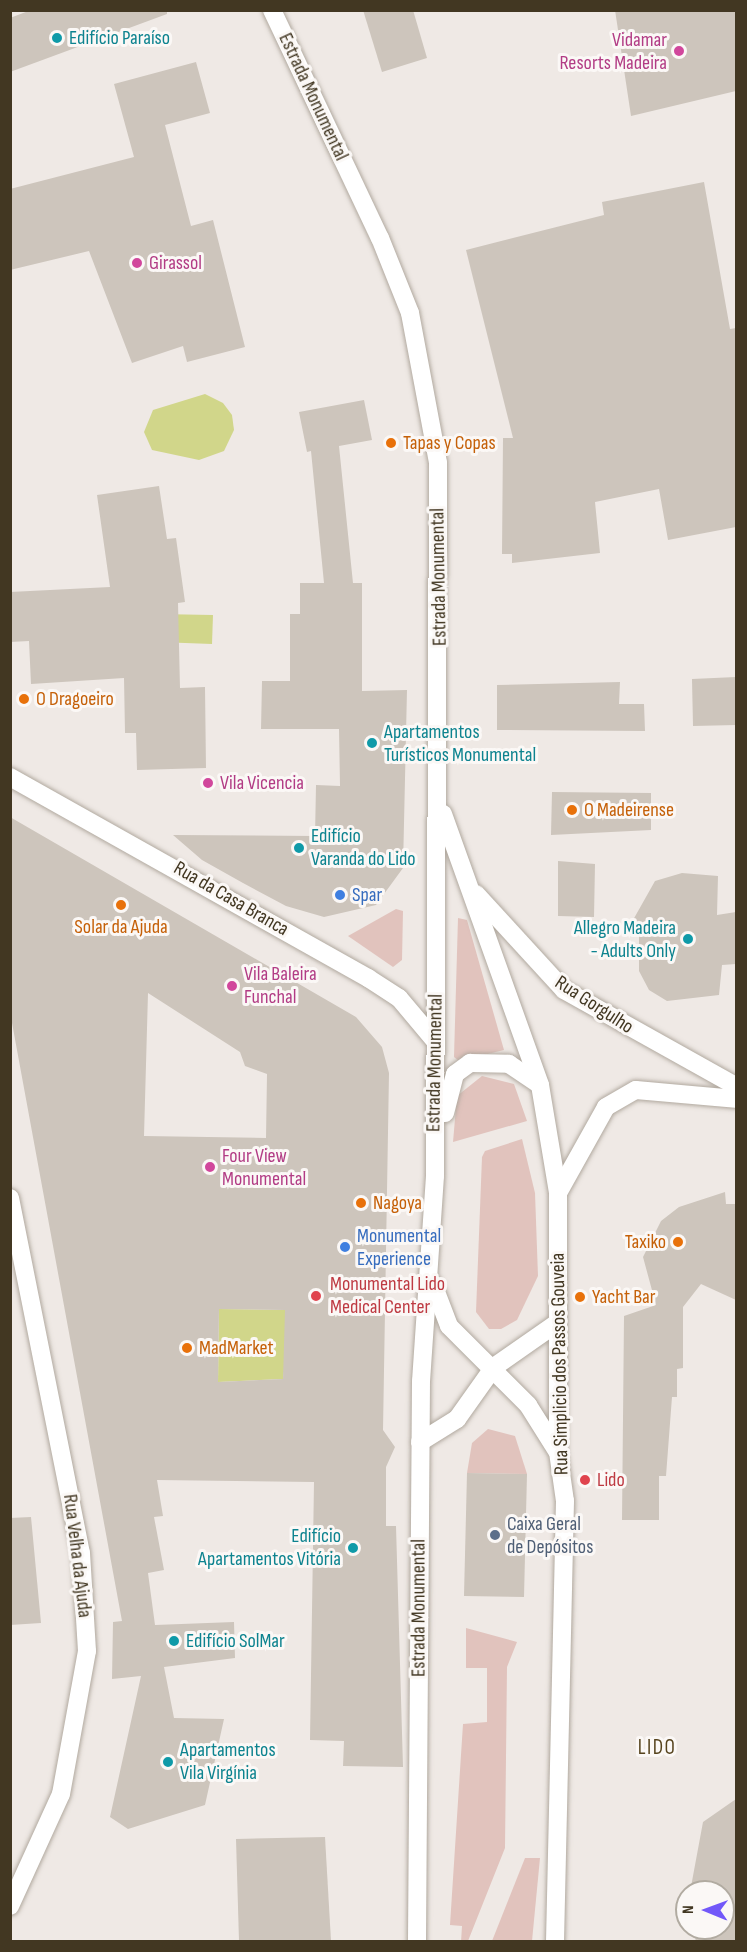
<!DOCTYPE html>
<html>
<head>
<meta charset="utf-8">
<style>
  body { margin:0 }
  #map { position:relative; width:747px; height:1952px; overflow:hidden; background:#efe9e5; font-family:"Sofia Sans Condensed",sans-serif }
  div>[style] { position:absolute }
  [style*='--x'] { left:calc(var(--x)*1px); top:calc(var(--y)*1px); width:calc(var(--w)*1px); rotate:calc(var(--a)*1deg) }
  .green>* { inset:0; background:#e1c3bd }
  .water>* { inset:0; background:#d1d68a }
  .building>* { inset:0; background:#cdc5bc }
  .roads { filter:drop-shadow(0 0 2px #b1a99f) drop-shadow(0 0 2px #b1a99f) }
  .street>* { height:18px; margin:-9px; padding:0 9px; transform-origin:9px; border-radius:9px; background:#fff }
  .secondary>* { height:18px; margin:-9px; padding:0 9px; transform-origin:9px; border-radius:9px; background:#fff }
  .dots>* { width:16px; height:16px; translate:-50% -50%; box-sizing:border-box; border:3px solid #fbf8f6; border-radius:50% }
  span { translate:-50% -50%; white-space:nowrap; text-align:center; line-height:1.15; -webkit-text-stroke:6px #fbf8f6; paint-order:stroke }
  .culture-label { font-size:20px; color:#0d838f }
  .left { translate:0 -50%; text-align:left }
  .right { translate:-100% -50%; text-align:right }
  .hotel-label { font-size:20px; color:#b23c85 }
  .street-label { font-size:20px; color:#423722 }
  .food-label { font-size:20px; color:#c56008 }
  .shop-label { font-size:20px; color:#366cbe }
  .health-label { font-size:20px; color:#be3a42 }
  .service-label { font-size:20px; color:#4e5e75 }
  .neighbourhood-label { font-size:21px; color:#56431d; letter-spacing:1.5px }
  .frame { position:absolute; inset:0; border:12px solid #423722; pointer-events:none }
  .north { position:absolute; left:675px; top:1880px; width:60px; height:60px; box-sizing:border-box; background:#fbf8f6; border:2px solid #b1aba1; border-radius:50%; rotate:271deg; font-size:16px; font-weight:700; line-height:24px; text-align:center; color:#423722 }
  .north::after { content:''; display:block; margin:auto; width:21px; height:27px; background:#7258f9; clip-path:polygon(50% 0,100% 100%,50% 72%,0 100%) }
</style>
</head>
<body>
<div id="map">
  <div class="green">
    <div style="clip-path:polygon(396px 909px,403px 911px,402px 960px,393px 967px,348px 936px)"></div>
    <div style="clip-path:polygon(458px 918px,467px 920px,504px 1050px,459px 1061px,454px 1057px)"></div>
    <div style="clip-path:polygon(482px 1076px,514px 1084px,527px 1121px,453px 1142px,457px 1096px)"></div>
    <div style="clip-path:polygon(522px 1139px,535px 1193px,538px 1276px,517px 1320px,501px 1329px,489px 1329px,476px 1312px,482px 1157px,485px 1151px)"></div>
    <div style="clip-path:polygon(488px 1429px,515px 1436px,527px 1474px,467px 1473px,472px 1443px)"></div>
    <div style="clip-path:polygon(466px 1628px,517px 1642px,507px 1667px,505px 1848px,468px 1941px,461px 1942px,462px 1926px,450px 1925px,463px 1724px,487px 1722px,487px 1668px,466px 1668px)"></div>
    <div style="clip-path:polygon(525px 1858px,540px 1858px,532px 1941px,492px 1941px)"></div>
  </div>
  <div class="water">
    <div style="clip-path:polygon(205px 394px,223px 403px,232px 415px,234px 430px,224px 451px,199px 460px,152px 450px,144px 432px,153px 410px)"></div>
    <div style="clip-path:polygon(158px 614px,213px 615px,212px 644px,158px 642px)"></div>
    <div style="clip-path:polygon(219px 1309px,292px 1310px,283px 1379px,218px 1382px)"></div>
  </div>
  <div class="building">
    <div style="clip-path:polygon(31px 10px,167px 10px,167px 14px,10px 72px,10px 18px)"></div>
    <div style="clip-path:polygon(363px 10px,413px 10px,427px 58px,382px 72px)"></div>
    <div style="clip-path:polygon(615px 10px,736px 10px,736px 91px,631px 116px)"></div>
    <div style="clip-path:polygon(196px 62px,210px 113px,165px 125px,191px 226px,213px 220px,245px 347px,187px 362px,183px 346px,132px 363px,89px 251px,10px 270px,10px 189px,134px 157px,114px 84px)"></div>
    <div style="clip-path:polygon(704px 182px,730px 329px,736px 328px,736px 527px,668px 540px,659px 489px,595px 502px,600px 553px,512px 563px,512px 554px,502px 554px,503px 438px,513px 438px,466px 250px,604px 215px,602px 202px)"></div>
    <div style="clip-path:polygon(364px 400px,372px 440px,339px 446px,353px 583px,362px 583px,362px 691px,407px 690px,403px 868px,376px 905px,324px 917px,286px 906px,243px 883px,202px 860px,173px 835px,315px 836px,316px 785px,340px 786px,339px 729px,261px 729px,262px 681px,290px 681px,290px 614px,300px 614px,300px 583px,324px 583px,311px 451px,307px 452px,299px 412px)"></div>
    <div style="clip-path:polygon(159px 486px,167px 539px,176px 538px,185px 602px,178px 603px,180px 688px,205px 687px,206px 768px,137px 770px,136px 733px,125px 733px,124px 678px,31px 684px,29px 641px,10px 642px,10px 592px,110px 587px,97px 495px)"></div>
    <div style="clip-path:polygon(736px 677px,736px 725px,693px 726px,692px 679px)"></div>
    <div style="clip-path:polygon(620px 682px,619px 704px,644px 704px,645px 731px,497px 730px,497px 685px)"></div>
    <div style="clip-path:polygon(552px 792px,651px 793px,651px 830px,551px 835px)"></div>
    <div style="clip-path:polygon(evenodd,10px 817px,356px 1017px,382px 1047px,389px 1073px,383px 1430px,395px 1447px,386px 1467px,386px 1526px,396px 1526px,403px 1767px,343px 1766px,344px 1741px,310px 1740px,314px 1482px,157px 1480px,163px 1516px,154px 1517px,164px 1570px,148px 1573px,155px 1625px,234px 1622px,235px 1658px,164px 1667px,174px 1718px,224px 1719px,205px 1805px,128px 1829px,110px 1817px,141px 1676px,112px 1679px,113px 1622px,122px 1621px,10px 1012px,10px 817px,148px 993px,240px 1052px,245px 1066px,267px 1074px,266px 1138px,144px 1136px,148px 993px,10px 817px,219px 1309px,285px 1310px,283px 1379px,218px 1382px,219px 1309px)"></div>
    <div style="clip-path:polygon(558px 861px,595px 864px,594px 917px,558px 916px)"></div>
    <div style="clip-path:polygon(682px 873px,718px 876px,717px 915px,736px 912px,736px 964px,722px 965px,719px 995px,667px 1001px,649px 990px,639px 971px,639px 936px,624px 936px,655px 881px)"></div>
    <div style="clip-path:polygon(725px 1192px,726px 1204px,736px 1204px,736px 1300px,701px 1284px,683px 1307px,683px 1368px,677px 1369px,677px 1397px,672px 1397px,666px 1476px,659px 1476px,659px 1520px,622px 1520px,624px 1316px,656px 1305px,643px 1257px,661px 1221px,679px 1207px)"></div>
    <div style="clip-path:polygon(467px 1473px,527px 1474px,524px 1597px,464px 1596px)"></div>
    <div style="clip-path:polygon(31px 1517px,41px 1623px,10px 1625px,10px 1518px)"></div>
    <div style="clip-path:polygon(736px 1799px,736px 1941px,696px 1941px,692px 1928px,723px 1928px,723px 1892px,690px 1892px,703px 1822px)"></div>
    <div style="clip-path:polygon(325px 1837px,331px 1941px,239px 1941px,236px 1839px)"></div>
  </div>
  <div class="roads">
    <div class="street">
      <div style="--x:10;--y:777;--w:411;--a:29.3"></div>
      <div style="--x:368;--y:978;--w:37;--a:33"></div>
      <div style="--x:399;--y:998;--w:57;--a:49.9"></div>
      <div style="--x:476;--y:894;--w:130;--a:47.5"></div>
      <div style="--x:564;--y:990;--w:197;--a:29.2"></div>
      <div style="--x:558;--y:1193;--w:98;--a:-60.8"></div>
      <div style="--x:606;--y:1107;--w:34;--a:-30"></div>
      <div style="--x:636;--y:1090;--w:100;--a:5.1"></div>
      <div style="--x:10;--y:1198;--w:362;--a:78.7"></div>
      <div style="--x:81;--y:1553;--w:98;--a:86.5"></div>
      <div style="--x:87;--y:1651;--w:145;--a:100.3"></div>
      <div style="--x:61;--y:1794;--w:123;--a:114.5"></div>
      <div style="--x:420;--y:1442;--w:44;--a:-31.9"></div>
      <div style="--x:457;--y:1419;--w:64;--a:-54.6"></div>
    </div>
    <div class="secondary">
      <div style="--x:272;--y:10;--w:252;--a:64.7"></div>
      <div style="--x:380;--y:238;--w:81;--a:68.2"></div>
      <div style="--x:410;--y:313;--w:153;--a:79.4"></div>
      <div style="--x:438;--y:463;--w:713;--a:90.24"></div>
      <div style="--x:435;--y:1176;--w:205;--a:93.9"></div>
      <div style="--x:421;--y:1381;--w:561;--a:90.41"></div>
      <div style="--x:443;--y:814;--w:288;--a:70.3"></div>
      <div style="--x:540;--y:1085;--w:109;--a:80.5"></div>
      <div style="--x:558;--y:1193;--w:259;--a:90"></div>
      <div style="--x:558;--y:1452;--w:49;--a:81.9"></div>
      <div style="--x:565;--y:1501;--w:441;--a:91.3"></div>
      <div style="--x:445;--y:1113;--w:40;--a:-75.6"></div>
      <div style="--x:455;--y:1074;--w:19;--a:-36"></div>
      <div style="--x:470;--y:1063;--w:39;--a:1"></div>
      <div style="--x:509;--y:1064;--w:37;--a:34"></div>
      <div style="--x:433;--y:1284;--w:45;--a:69.1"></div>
      <div style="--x:449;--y:1326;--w:112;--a:45"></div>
      <div style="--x:528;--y:1405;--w:54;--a:57.8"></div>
      <div style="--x:494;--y:1367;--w:77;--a:-34.9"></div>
    </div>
  </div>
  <div class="dots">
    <div style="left:57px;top:38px;background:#0f9aa8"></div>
    <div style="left:679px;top:51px;background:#d1479c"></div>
    <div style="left:137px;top:263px;background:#d1479c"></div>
    <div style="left:391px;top:443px;background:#e8710a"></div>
    <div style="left:24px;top:699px;background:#e8710a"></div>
    <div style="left:372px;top:743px;background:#0f9aa8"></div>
    <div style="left:208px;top:783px;background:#d1479c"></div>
    <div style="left:572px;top:810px;background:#e8710a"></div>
    <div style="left:299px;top:848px;background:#0f9aa8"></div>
    <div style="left:340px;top:895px;background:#3f7fe0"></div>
    <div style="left:121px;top:905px;background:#e8710a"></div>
    <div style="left:688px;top:939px;background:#0f9aa8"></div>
    <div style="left:232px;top:986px;background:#d1479c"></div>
    <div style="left:210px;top:1167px;background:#d1479c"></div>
    <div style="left:361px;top:1203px;background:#e8710a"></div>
    <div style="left:678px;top:1242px;background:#e8710a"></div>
    <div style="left:345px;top:1247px;background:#3f7fe0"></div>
    <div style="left:316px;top:1296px;background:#e0444e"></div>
    <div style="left:580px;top:1297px;background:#e8710a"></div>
    <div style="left:187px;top:1348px;background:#e8710a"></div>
    <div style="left:585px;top:1480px;background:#e0444e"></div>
    <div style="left:495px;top:1535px;background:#5c6f8a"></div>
    <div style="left:353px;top:1548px;background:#0f9aa8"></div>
    <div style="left:174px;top:1641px;background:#0f9aa8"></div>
    <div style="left:168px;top:1762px;background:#0f9aa8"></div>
  </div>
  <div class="culture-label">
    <span class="left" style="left:69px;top:38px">Edifício Paraíso</span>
    <span class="left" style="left:384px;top:744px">Apartamentos<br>Turísticos Monumental</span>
    <span class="left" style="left:311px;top:848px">Edifício<br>Varanda do Lido</span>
    <span class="right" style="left:676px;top:940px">Allegro Madeira<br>- Adults Only</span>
    <span class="right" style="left:341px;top:1548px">Edifício<br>Apartamentos Vitória</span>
    <span class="left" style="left:186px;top:1641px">Edifício SolMar</span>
    <span class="left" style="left:180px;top:1762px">Apartamentos<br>Vila Virgínia</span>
  </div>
  <div class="hotel-label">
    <span class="right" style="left:667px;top:52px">Vidamar<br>Resorts Madeira</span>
    <span class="left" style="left:149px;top:263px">Girassol</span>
    <span class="left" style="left:220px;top:783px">Vila Vicencia</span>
    <span class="left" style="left:244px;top:986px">Vila Baleira<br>Funchal</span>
    <span class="left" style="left:222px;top:1168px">Four View<br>Monumental</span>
  </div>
  <div class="street-label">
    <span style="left:313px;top:97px;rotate:65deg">Estrada Monumental</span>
    <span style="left:439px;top:577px;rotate:-91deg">Estrada Monumental</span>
    <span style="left:231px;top:899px;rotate:30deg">Rua da Casa Branca</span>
    <span style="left:594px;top:1005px;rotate:33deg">Rua Gorgulho</span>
    <span style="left:435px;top:1063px;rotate:-89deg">Estrada Monumental</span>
    <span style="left:560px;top:1364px;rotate:-91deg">Rua Simplicio dos Passos Gouveia</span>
    <span style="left:77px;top:1556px;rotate:83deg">Rua Velha da Ajuda</span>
    <span style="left:419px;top:1608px;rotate:-90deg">Estrada Monumental</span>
  </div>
  <div class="food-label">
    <span class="left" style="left:403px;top:443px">Tapas y Copas</span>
    <span class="left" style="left:36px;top:699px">O Dragoeiro</span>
    <span class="left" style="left:584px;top:810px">O Madeirense</span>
    <span style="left:121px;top:927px">Solar da Ajuda</span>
    <span class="left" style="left:373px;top:1203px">Nagoya</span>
    <span class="right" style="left:666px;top:1242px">Taxiko</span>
    <span class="left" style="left:592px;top:1297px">Yacht Bar</span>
    <span class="left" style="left:199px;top:1348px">MadMarket</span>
  </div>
  <div class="shop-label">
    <span class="left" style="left:352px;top:895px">Spar</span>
    <span class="left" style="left:357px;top:1248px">Monumental<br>Experience</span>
  </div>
  <div class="health-label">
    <span class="left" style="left:330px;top:1296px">Monumental Lido<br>Medical Center</span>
    <span class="left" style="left:597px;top:1480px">Lido</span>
  </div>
  <div class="service-label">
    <span class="left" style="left:507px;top:1536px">Caixa Geral<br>de Depósitos</span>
  </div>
  <div class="neighbourhood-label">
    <span style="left:657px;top:1748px">LIDO</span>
  </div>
  <div class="frame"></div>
  <div class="north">N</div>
</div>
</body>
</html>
